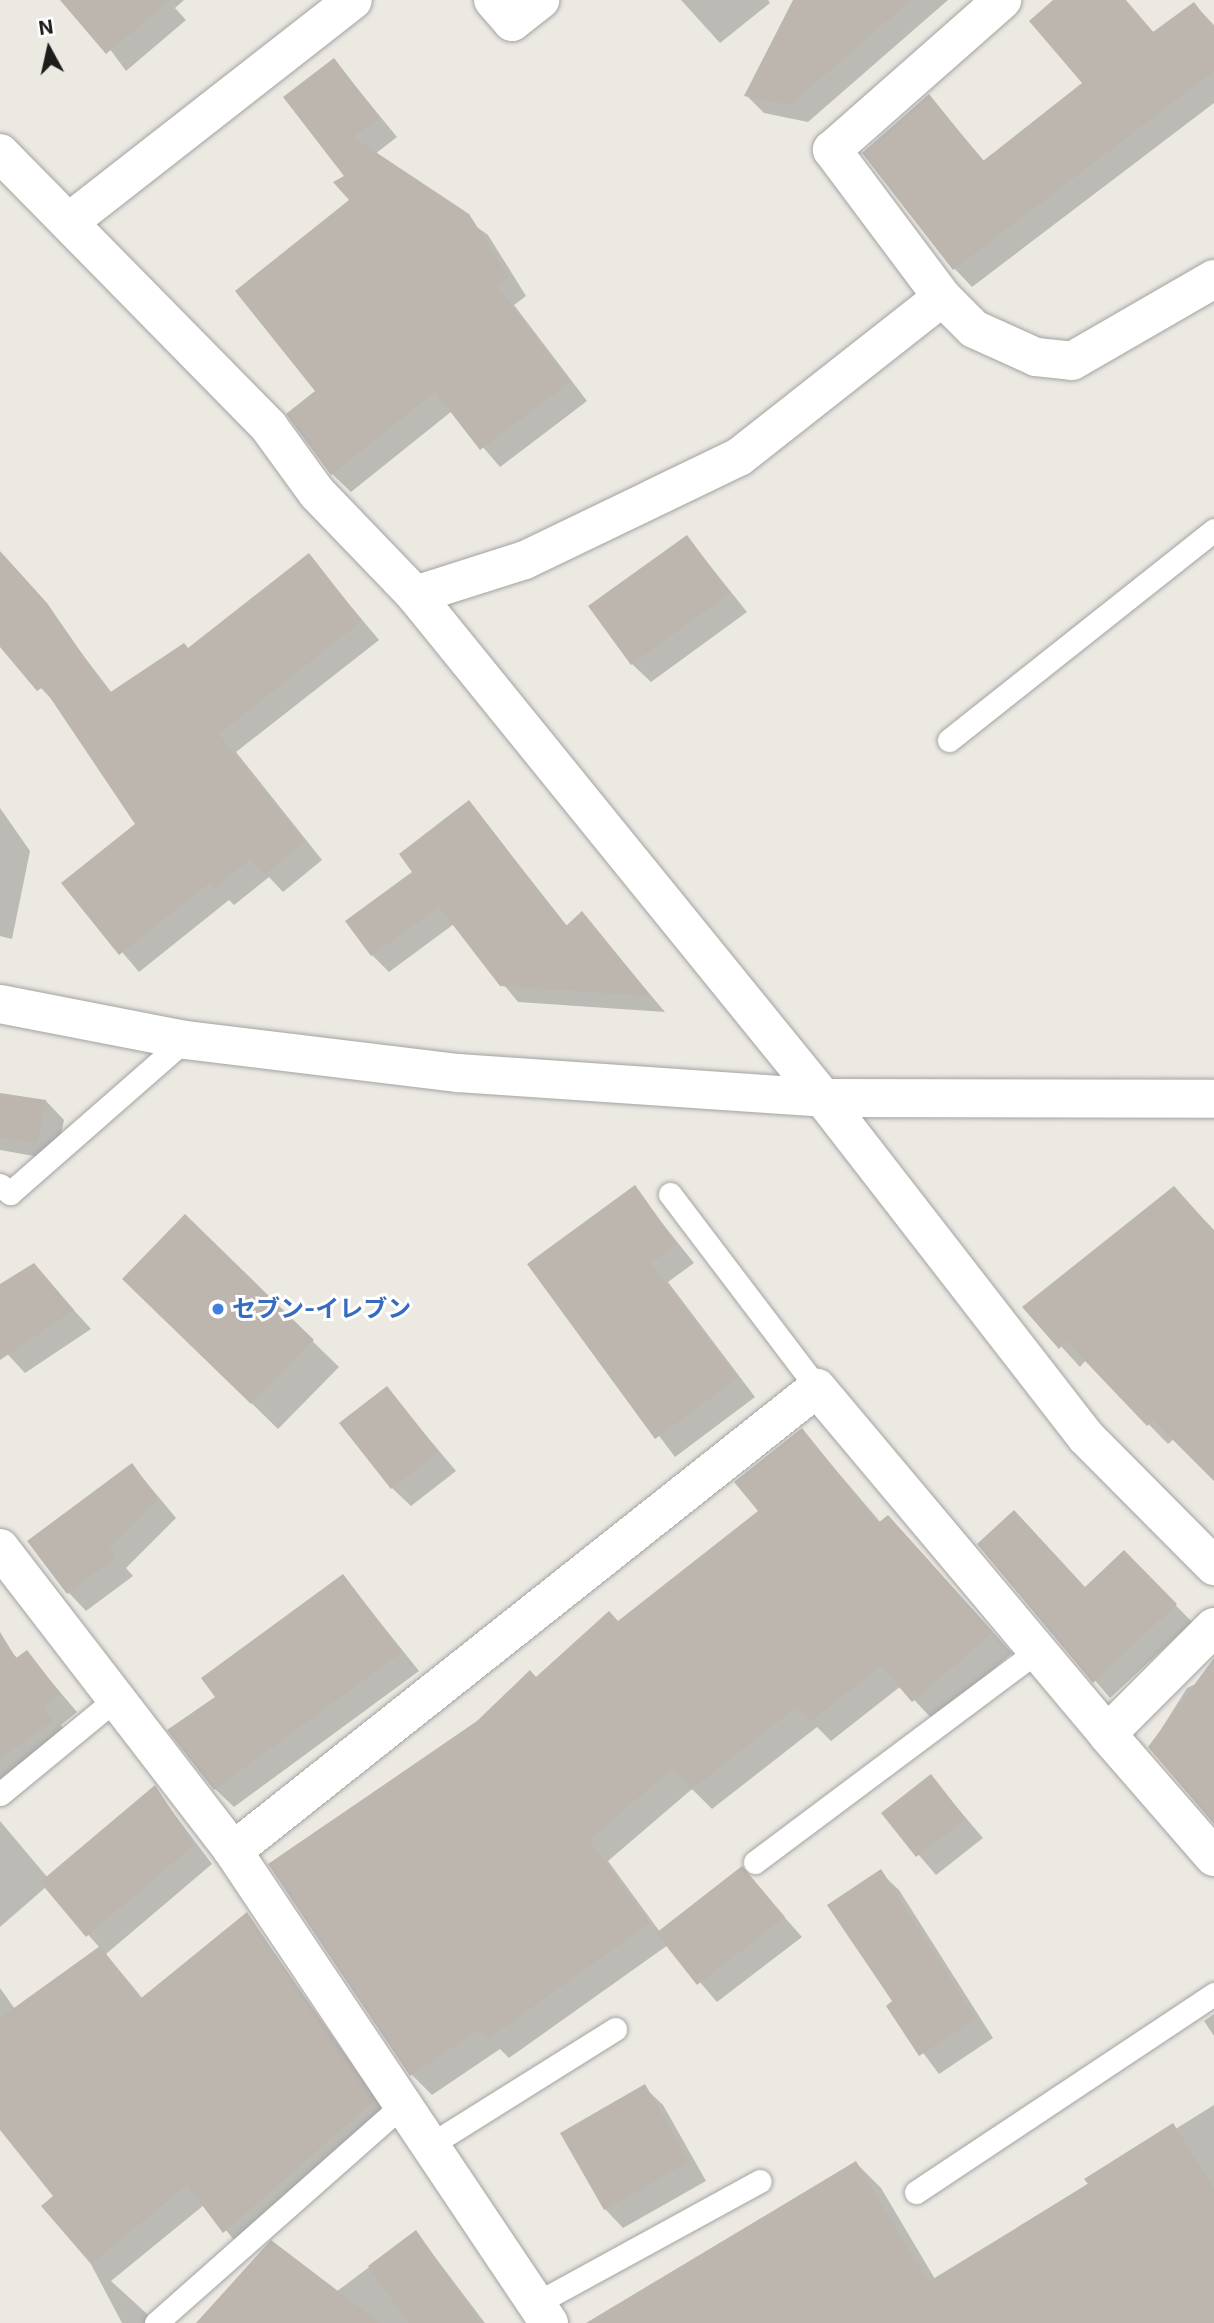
<!DOCTYPE html>
<html>
<head>
<meta charset="utf-8">
<style>
  body { margin:0 }
  #map { position:relative; width:1214px; height:2323px; overflow:hidden; background:#ece9e2; font-family:Inter,"Noto Sans JP",sans-serif }
  div>[style] { position:absolute }
  [style*='--x'] { left:calc(var(--x)*1px); top:calc(var(--y)*1px); width:calc(var(--w)*1px); rotate:calc(var(--a)*1deg) }
  .shadow>* { inset:0; background:#0003 }
  .building>* { inset:0; background:#bcb6af }
  .roads { filter:drop-shadow(0 0 2px #a3a3a3) drop-shadow(0 0 2px #a3a3a3) }
  .service>* { height:23px; margin:-11.5px; padding:0 11.5px; transform-origin:11.5px; border-radius:11.5px; background:#fff }
  .minor>* { height:38px; margin:-19px; padding:0 19px; transform-origin:19px; border-radius:19px; background:#fff }
  .tertiary>* { height:38px; margin:-19px; padding:0 19px; transform-origin:19px; border-radius:19px; background:#fff }
  .dots>* { width:19px; height:19px; translate:-50% -50%; box-sizing:border-box; border:4px solid #fff; border-radius:50% }
  span { translate:-50% -50%; white-space:nowrap; text-align:center; line-height:1.15; -webkit-text-stroke:6px #fff; paint-order:stroke }
  .shop-label { font-size:24px; color:#366cbe; font-weight:700 }
  .left { translate:0 -50%; text-align:left }
  .north { position:absolute; left:14px; top:14px; width:70px; height:70px; -webkit-text-stroke:5px #fff; paint-order:stroke; rotate:352deg; font-size:19px; font-weight:700; line-height:28px; text-align:center; color:#1c1c1c }
  .north::after { content:''; display:block; margin:auto; width:24px; height:32px; background:#1c1c1c; clip-path:polygon(50% 0,100% 100%,50% 72%,0 100%) }
</style>
</head>
<body>
<div id="map">
  <div class="shadow">
    <div style="clip-path:polygon(74px 0,184px 0,175px 8px,186px 20px,126px 71px)"></div>
    <div style="clip-path:polygon(681px 0,768px 0,770px 3px,720px 43px)"></div>
    <div style="clip-path:polygon(795px 0,948px 0,808px 122px,764px 113px,746px 95px)"></div>
    <div style="clip-path:polygon(1056px 0,1126px 0,1154px 33px,1194px 4px,1214px 25px,1214px 103px,972px 287px,954px 268px,929px 96px,985px 162px,1085px 83px)"></div>
    <div style="clip-path:polygon(334px 60px,397px 137px,375px 154px,488px 235px,526px 296px,514px 305px,587px 401px,500px 467px,452px 411px,351px 492px,332px 474px,317px 391px,352px 200px)"></div>
    <div style="clip-path:polygon(687px 537px,747px 612px,651px 682px,632px 664px)"></div>
    <div style="clip-path:polygon(309px 556px,379px 640px,236px 752px,322px 860px,283px 892px,269px 877px,234px 905px,229px 900px,139px 972px,64px 883px,138px 824px,59px 707px,0 645px,0 564px,24px 578px,112px 693px,189px 650px)"></div>
    <div style="clip-path:polygon(469px 802px,568px 927px,582px 914px,665px 1012px,518px 1002px,454px 924px,389px 972px,372px 955px,415px 872px)"></div>
    <div style="clip-path:polygon(0 808px,30px 851px,12px 939px,0 936px)"></div>
    <div style="clip-path:polygon(0 1095px,46px 1101px,64px 1120px,56px 1160px,0 1150px)"></div>
    <div style="clip-path:polygon(634px 1188px,694px 1263px,668px 1282px,755px 1397px,675px 1457px,530px 1264px)"></div>
    <div style="clip-path:polygon(1174px 1188px,1214px 1230px,1214px 1479px,1174px 1439px,1168px 1444px,1086px 1360px,1080px 1367px,1025px 1307px)"></div>
    <div style="clip-path:polygon(185px 1217px,339px 1367px,278px 1429px,151px 1305px)"></div>
    <div style="clip-path:polygon(33px 1265px,91px 1329px,25px 1373px,0 1346px,0 1286px)"></div>
    <div style="clip-path:polygon(387px 1389px,456px 1471px,411px 1506px,392px 1488px)"></div>
    <div style="clip-path:polygon(802px 1430px,881px 1523px,908px 1538px,1012px 1653px,934px 1721px,901px 1686px,831px 1741px,817px 1727px,712px 1809px,692px 1789px,608px 1861px,660px 1932px,742px 1869px,802px 1937px,717px 2002px,668px 1945px,509px 2058px,500px 2049px,432px 2095px,412px 2075px,270px 1864px,619px 1623px,760px 1511px)"></div>
    <div style="clip-path:polygon(132px 1465px,176px 1518px,126px 1568px,133px 1576px,86px 1611px,68px 1592px)"></div>
    <div style="clip-path:polygon(979px 1545px,1086px 1589px,1124px 1552px,1192px 1622px,1110px 1698px)"></div>
    <div style="clip-path:polygon(343px 1576px,419px 1671px,234px 1807px,215px 1789px)"></div>
    <div style="clip-path:polygon(0 1640px,18px 1659px,27px 1653px,77px 1712px,61px 1725px,70px 1740px,0 1790px)"></div>
    <div style="clip-path:polygon(1214px 1675px,1214px 1821px,1150px 1747px,1187px 1688px)"></div>
    <div style="clip-path:polygon(930px 1776px,983px 1838px,936px 1875px,883px 1813px)"></div>
    <div style="clip-path:polygon(154px 1787px,212px 1864px,106px 1954px,143px 1999px,247px 1914px,391px 2120px,243px 2250px,204px 2205px,111px 2281px,157px 2323px,122px 2323px,55px 2196px,0 2127px,0 1988px,15px 2009px,100px 1948px,46px 1887px,0 1927px,0 1821px,48px 1878px)"></div>
    <div style="clip-path:polygon(880px 1872px,899px 1890px,993px 2038px,939px 2074px,888px 2006px,895px 2002px)"></div>
    <div style="clip-path:polygon(1214px 2014px,1214px 2036px,1204px 2021px)"></div>
    <div style="clip-path:polygon(644px 2087px,663px 2105px,706px 2181px,623px 2228px,605px 2209px)"></div>
    <div style="clip-path:polygon(1214px 2105px,1214px 2323px,590px 2323px,856px 2163px,881px 2188px,935px 2279px)"></div>
    <div style="clip-path:polygon(416px 2232px,485px 2323px,199px 2323px,336px 2292px)"></div>
  </div>
  <div class="building">
    <div style="clip-path:polygon(60px 0,170px 0,106px 54px)"></div>
    <div style="clip-path:polygon(793px 0,911px 0,790px 105px,744px 96px)"></div>
    <div style="clip-path:polygon(1053px 0,1125px 0,1153px 32px,1194px 2px,1214px 29px,1214px 71px,953px 270px,862px 153px,929px 94px,983px 161px,1082px 83px,1029px 21px)"></div>
    <div style="clip-path:polygon(334px 58px,380px 118px,353px 137px,469px 214px,509px 277px,497px 286px,570px 382px,480px 450px,435px 392px,331px 475px,286px 414px,315px 391px,235px 291px,349px 200px,333px 182px,344px 176px,283px 97px)"></div>
    <div style="clip-path:polygon(687px 535px,730px 593px,631px 665px,588px 606px)"></div>
    <div style="clip-path:polygon(0 551px,47px 603px,109px 693px,184px 643px,188px 648px,309px 553px,362px 621px,219px 734px,305px 842px,264px 875px,251px 859px,214px 888px,210px 883px,119px 955px,61px 883px,135px 824px,43px 687px,37px 691px,0 647px)"></div>
    <div style="clip-path:polygon(469px 800px,566px 926px,582px 911px,651px 996px,500px 986px,439px 907px,371px 956px,345px 921px,412px 872px,399px 854px)"></div>
    <div style="clip-path:polygon(0 1093px,46px 1100px,37px 1142px,0 1138px)"></div>
    <div style="clip-path:polygon(635px 1185px,677px 1244px,651px 1263px,738px 1378px,655px 1439px,527px 1264px)"></div>
    <div style="clip-path:polygon(1174px 1186px,1214px 1231px,1214px 1481px,1153px 1420px,1147px 1426px,1066px 1341px,1059px 1349px,1022px 1307px)"></div>
    <div style="clip-path:polygon(185px 1214px,314px 1340px,251px 1404px,122px 1279px)"></div>
    <div style="clip-path:polygon(34px 1263px,74px 1310px,0 1360px,0 1284px)"></div>
    <div style="clip-path:polygon(387px 1386px,439px 1452px,391px 1489px,339px 1423px)"></div>
    <div style="clip-path:polygon(802px 1428px,878px 1523px,888px 1515px,993px 1632px,912px 1702px,881px 1666px,810px 1722px,798px 1706px,691px 1790px,673px 1768px,589px 1840px,650px 1923px,488px 2039px,480px 2029px,410px 2076px,268px 1864px,476px 1722px,530px 1670px,536px 1677px,609px 1611px,618px 1621px,758px 1511px,734px 1482px)"></div>
    <div style="clip-path:polygon(132px 1463px,158px 1499px,109px 1549px,116px 1557px,67px 1594px,27px 1541px)"></div>
    <div style="clip-path:polygon(1014px 1510px,1085px 1587px,1124px 1550px,1177px 1604px,1093px 1683px,977px 1544px)"></div>
    <div style="clip-path:polygon(343px 1574px,402px 1652px,214px 1790px,167px 1730px,215px 1697px,201px 1678px)"></div>
    <div style="clip-path:polygon(0 1632px,16px 1658px,27px 1650px,60px 1693px,44px 1706px,53px 1721px,0 1759px)"></div>
    <div style="clip-path:polygon(1214px 1658px,1214px 1824px,1148px 1747px)"></div>
    <div style="clip-path:polygon(931px 1774px,966px 1819px,916px 1857px,881px 1813px)"></div>
    <div style="clip-path:polygon(155px 1785px,194px 1845px,86px 1937px,40px 1882px)"></div>
    <div style="clip-path:polygon(742px 1866px,785px 1917px,697px 1985px,656px 1933px)"></div>
    <div style="clip-path:polygon(881px 1869px,976px 2019px,919px 2056px,886px 2006px,892px 2001px,827px 1905px)"></div>
    <div style="clip-path:polygon(247px 1912px,374px 2101px,223px 2233px,187px 2185px,91px 2264px,41px 2206px,53px 2196px,0 2130px,0 2018px,100px 1946px,140px 1999px)"></div>
    <div style="clip-path:polygon(645px 2084px,689px 2162px,604px 2210px,560px 2133px)"></div>
    <div style="clip-path:polygon(1173px 2123px,1214px 2188px,1214px 2323px,586px 2323px,856px 2161px,928px 2282px,1088px 2184px,1084px 2179px)"></div>
    <div style="clip-path:polygon(416px 2230px,481px 2323px,408px 2323px,368px 2266px)"></div>
    <div style="clip-path:polygon(271px 2240px,380px 2323px,196px 2323px)"></div>
  </div>
  <div class="roads">
    <div class="service">
      <div style="--x:949;--y:740;--w:338;--a:-38.4"></div>
      <div style="--x:0;--y:1185;--w:13;--a:39"></div>
      <div style="--x:10;--y:1193;--w:232;--a:-41.2"></div>
      <div style="--x:670;--y:1194;--w:243;--a:52.8"></div>
      <div style="--x:0;--y:1794;--w:151;--a:-39.4"></div>
      <div style="--x:755;--y:1862;--w:352;--a:-36.8"></div>
      <div style="--x:427;--y:2147;--w:222;--a:-32.1"></div>
      <div style="--x:916;--y:2192;--w:358;--a:-33.6"></div>
      <div style="--x:535;--y:2304;--w:256;--a:-28.7"></div>
      <div style="--x:156;--y:2323;--w:326;--a:-41.5"></div>
    </div>
    <div class="minor">
      <div style="--x:493;--y:0;--w:29;--a:49"></div>
      <div style="--x:512;--y:22;--w:36;--a:-38"></div>
      <div style="--x:0;--y:153;--w:384;--a:45.5"></div>
      <div style="--x:269;--y:427;--w:82;--a:54"></div>
      <div style="--x:317;--y:493;--w:141;--a:46.1"></div>
      <div style="--x:415;--y:595;--w:648;--a:50.95"></div>
      <div style="--x:823;--y:1098;--w:429;--a:52.2"></div>
      <div style="--x:1086;--y:1437;--w:182;--a:45.2"></div>
      <div style="--x:69;--y:222;--w:360;--a:-38"></div>
      <div style="--x:942;--y:297;--w:184;--a:-126.8"></div>
      <div style="--x:832;--y:150;--w:227;--a:-41.4"></div>
      <div style="--x:415;--y:595;--w:115;--a:-17.7"></div>
      <div style="--x:525;--y:560;--w:237;--a:-25.7"></div>
      <div style="--x:739;--y:457;--w:258;--a:-38.2"></div>
      <div style="--x:942;--y:297;--w:45;--a:45"></div>
      <div style="--x:974;--y:329;--w:68;--a:24.3"></div>
      <div style="--x:1036;--y:357;--w:36;--a:6"></div>
      <div style="--x:1072;--y:361;--w:164;--a:-30"></div>
      <div style="--x:0;--y:1548;--w:382;--a:52.4"></div>
      <div style="--x:233;--y:1851;--w:568;--a:56.2"></div>
      <div style="--x:1214;--y:1627;--w:151;--a:135"></div>
      <div style="--x:1107;--y:1734;--w:163;--a:49"></div>
      <div style="--x:233;--y:1851;--w:745;--a:-38.41"></div>
      <div style="--x:817;--y:1388;--w:451;--a:50"></div>
    </div>
    <div class="tertiary">
      <div style="--x:0;--y:1004;--w:188;--a:11"></div>
      <div style="--x:185;--y:1040;--w:275;--a:6.9"></div>
      <div style="--x:458;--y:1073;--w:366;--a:3.9"></div>
      <div style="--x:823;--y:1098;--w:391;--a:0.1"></div>
    </div>
  </div>
  <div class="dots">
    <div style="left:218px;top:1309px;background:#3f7fe0"></div>
  </div>
  <div class="shop-label">
    <span class="left" style="left:232px;top:1309px">セブン-イレブン</span>
  </div>
  <div class="north">N</div>
</div>
</body>
</html>
